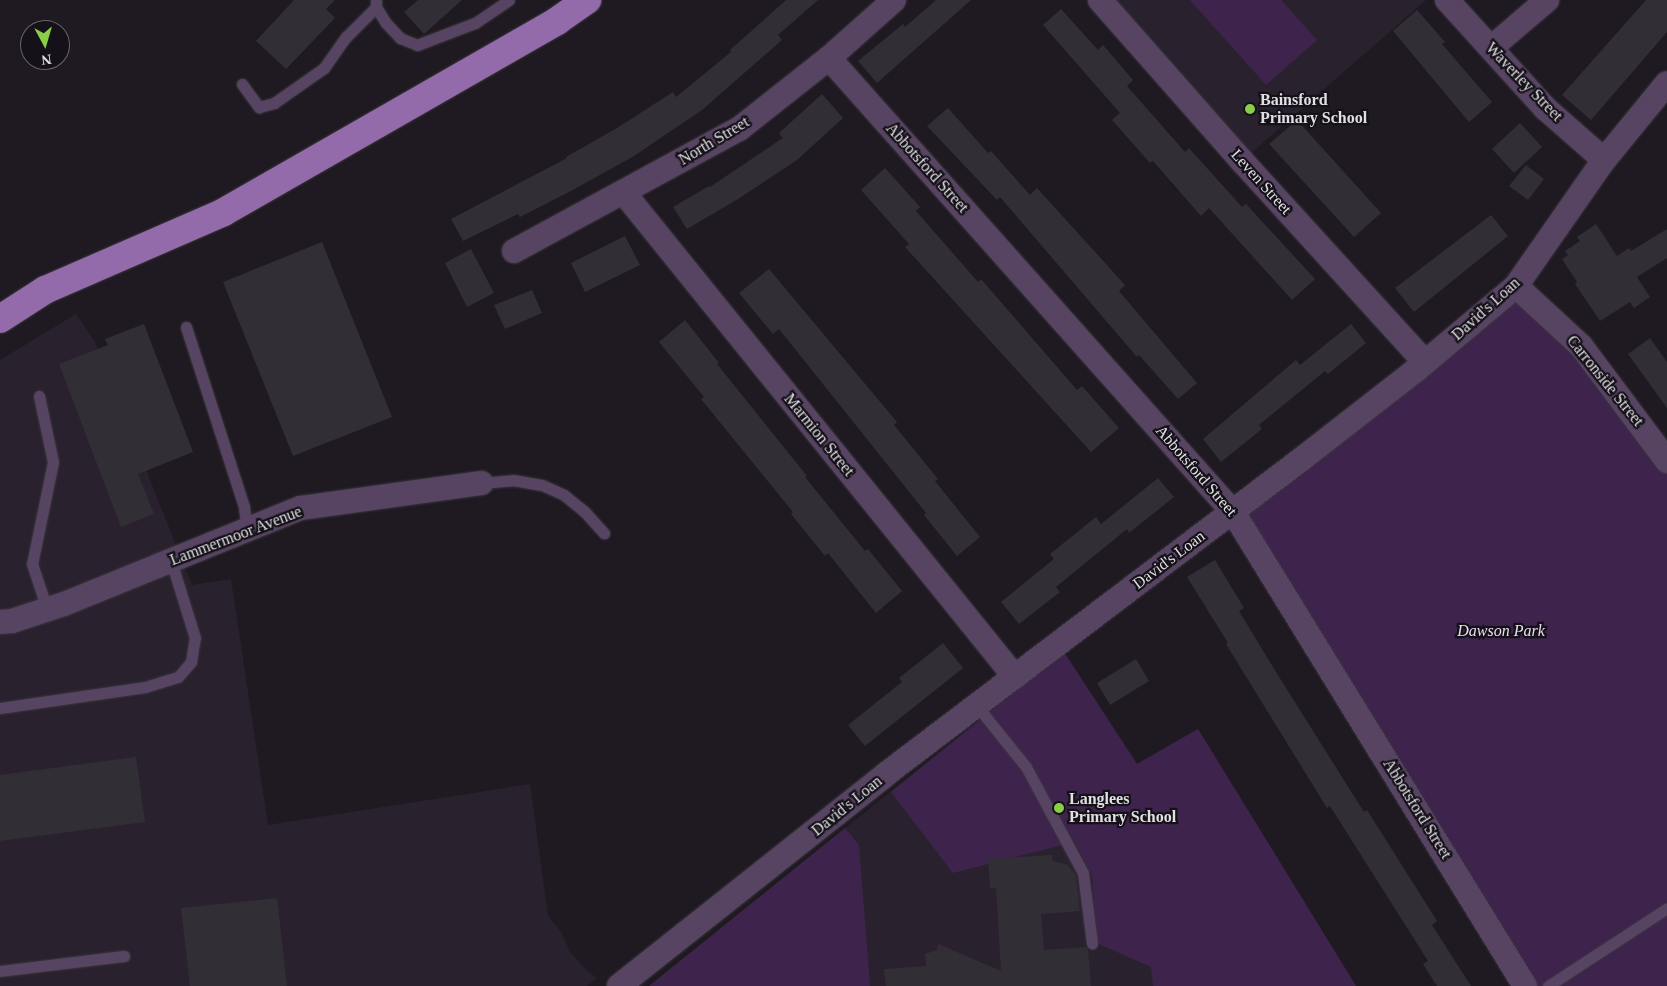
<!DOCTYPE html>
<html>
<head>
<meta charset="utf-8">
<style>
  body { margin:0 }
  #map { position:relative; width:1667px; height:986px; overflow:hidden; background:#1f1a21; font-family:"Times New Roman",serif }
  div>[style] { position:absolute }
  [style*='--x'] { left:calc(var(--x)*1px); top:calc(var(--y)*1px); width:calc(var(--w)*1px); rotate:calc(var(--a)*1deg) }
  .built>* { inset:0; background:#29222e }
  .green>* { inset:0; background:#3e244d }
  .building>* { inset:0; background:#322e35 }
  .roads { filter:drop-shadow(0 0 1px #3a363c) drop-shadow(0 0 1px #3a363c) }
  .lane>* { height:11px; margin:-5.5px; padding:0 5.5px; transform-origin:5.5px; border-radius:5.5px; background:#574463 }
  .street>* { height:24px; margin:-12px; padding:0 12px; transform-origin:12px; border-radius:12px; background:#574463 }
  .primary>* { height:28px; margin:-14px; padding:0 14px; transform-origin:14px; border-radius:14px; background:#936bab }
  .dots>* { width:14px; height:14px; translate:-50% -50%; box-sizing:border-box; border:2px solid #151118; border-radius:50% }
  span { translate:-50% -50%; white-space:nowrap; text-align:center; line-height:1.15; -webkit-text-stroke:4.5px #151118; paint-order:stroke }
  .street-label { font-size:16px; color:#e2dfe4 }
  .poi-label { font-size:16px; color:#e2dfe4; font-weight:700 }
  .left { translate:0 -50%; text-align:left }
  .park-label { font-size:16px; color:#eaddf2; font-style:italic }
  .north { position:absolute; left:20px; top:20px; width:50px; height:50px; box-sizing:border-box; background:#151118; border:1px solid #67636a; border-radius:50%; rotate:174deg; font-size:14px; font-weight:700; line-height:20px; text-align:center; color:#e2dfe4 }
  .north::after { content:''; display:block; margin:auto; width:18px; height:22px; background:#8ace47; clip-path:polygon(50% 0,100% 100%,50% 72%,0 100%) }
</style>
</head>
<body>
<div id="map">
  <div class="built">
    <div style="clip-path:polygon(1100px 0,1426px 0,1242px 161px)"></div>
    <div style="clip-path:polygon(76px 314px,95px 342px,192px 585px,231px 579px,268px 825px,530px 784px,548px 916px,561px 932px,570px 952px,586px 970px,597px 978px,587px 986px,0 986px,0 360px)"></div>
    <div style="clip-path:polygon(1064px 652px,1137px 764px,1198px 729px,1356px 986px,649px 986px)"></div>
  </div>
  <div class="green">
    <div style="clip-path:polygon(1190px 0,1281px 0,1317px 40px,1266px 85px)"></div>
    <div style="clip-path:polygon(1516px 286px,1667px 461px,1667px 986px,1525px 986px,1233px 512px)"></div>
    <div style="clip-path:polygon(1064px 652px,1137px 764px,1198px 729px,1356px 986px,1153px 986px,1151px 967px,1097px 943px,1092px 875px,1074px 842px,953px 873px,891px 792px)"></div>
    <div style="clip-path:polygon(845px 828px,859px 845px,870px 986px,649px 986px)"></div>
  </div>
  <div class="building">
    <div style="clip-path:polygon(294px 0,335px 0,326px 9px,335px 18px,286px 69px,256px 41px)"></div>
    <div style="clip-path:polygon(418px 0,462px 0,424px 34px,404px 12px)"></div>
    <div style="clip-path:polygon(786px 0,818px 0,778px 35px,782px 40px,702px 110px,634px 156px,571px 191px,520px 217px,518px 214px,463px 241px,451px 219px,567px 158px,566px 157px,617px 128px,673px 92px,676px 97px,731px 52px,730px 50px)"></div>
    <div style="clip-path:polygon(936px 0,971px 0,877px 83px,858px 61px,903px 24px,905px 27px)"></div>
    <div style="clip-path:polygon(1646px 0,1667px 0,1667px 32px,1591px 120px,1562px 95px)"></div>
    <div style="clip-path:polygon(1061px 9px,1098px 50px,1103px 45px,1133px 80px,1127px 86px,1185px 152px,1189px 148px,1242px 207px,1246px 204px,1315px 279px,1292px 300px,1209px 208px,1201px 216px,1153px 161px,1150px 163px,1112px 120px,1120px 113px,1043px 25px)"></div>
    <div style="clip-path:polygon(1417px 10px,1445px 42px,1442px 44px,1492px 102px,1469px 122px,1393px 31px)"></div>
    <div style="clip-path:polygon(822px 94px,843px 118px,797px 160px,738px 199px,687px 229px,673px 207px,709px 186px,710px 187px,783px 138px,779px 133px)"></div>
    <div style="clip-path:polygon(948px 108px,988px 153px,991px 151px,1030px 195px,1037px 188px,1125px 285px,1119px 291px,1197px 383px,1178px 399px,1139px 355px,1137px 357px,1000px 197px,997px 200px,927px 126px)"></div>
    <div style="clip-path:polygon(1297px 120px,1381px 213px,1354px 237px,1269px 144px)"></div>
    <div style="clip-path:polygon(1520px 123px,1542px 147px,1514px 173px,1492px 149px)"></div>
    <div style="clip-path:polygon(1526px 165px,1544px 179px,1528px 200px,1509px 186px)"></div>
    <div style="clip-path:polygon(885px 168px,920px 207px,916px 211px,978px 282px,981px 279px,1077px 390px,1082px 386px,1119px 428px,1091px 452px,905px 247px,909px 244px,861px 190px)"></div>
    <div style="clip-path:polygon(1491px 215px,1508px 236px,1414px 312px,1395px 288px)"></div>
    <div style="clip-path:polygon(1596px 224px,1617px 256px,1629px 248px,1631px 251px,1667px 229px,1667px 258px,1637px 277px,1650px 297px,1634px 308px,1630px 302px,1600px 321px,1575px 284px,1577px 282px,1562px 259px,1568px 255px,1565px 251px,1580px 241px,1577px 237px)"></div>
    <div style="clip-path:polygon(625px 236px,640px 265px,585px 292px,571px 263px)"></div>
    <div style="clip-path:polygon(322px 242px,392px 417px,293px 456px,223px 282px)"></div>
    <div style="clip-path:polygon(471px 249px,494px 293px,467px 307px,445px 263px)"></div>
    <div style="clip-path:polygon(769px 269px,897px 422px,894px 425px,938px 479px,935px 481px,980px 537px,957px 556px,924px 515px,926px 513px,779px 329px,773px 334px,739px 293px)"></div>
    <div style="clip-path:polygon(532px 290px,542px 313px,505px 329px,494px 305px)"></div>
    <div style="clip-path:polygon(685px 320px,719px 363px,717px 364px,807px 476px,805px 477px,865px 551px,868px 549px,902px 591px,876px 613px,828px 553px,825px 556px,791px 514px,793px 512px,701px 399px,704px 397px,659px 342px)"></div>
    <div style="clip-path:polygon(144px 324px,193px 452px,138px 474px,154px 514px,121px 527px,59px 364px,108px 345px,105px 339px)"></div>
    <div style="clip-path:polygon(1351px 324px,1366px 343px,1328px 374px,1325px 371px,1259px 425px,1262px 429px,1221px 462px,1203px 439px,1296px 360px,1300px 365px)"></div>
    <div style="clip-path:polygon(1650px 338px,1667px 362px,1667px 408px,1628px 354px)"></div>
    <div style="clip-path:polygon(1158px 478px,1174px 497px,1129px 533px,1127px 529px,1056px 587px,1060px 592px,1019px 624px,1001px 602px,1054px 559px,1050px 554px,1096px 517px,1101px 524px)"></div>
    <div style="clip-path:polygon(1215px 560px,1244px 608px,1239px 611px,1276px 672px,1364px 812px,1367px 810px,1437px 921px,1432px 925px,1471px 986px,1437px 986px,1423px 964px,1428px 961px,1330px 806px,1327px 808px,1226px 644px,1228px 643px,1187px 577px)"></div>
    <div style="clip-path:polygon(943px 643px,963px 668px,865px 746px,848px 725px,902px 682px,899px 678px)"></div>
    <div style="clip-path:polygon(1136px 659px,1149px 681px,1110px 705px,1097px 683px)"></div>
    <div style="clip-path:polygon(136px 757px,145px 822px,0 841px,0 775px)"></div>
    <div style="clip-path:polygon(1052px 855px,1053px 861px,1068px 865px,1076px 875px,1080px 911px,1041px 914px,1044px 950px,1086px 947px,1088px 949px,1091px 986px,886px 986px,884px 969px,926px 966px,925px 954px,937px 950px,938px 944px,1001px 971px,996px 888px,990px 888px,988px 859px)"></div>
    <div style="clip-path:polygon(277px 898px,287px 986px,190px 986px,181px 908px)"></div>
  </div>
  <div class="roads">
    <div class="lane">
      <div style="--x:376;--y:0;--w:7;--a:90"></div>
      <div style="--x:376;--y:7;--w:19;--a:58"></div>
      <div style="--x:386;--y:23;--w:21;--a:47"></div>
      <div style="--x:400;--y:38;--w:18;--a:22"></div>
      <div style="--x:417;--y:45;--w:62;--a:-20.8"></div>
      <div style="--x:475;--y:23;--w:41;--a:-34.1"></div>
      <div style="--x:242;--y:84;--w:29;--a:54"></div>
      <div style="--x:259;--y:107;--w:16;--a:-15"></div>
      <div style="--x:274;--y:103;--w:61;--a:-35"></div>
      <div style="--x:324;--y:68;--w:38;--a:-55"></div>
      <div style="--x:346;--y:37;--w:42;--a:-45"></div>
      <div style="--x:186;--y:327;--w:189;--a:72.1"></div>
      <div style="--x:244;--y:507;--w:23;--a:83"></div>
      <div style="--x:39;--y:396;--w:67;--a:78"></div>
      <div style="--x:53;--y:462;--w:104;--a:101.6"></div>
      <div style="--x:32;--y:564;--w:47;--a:71.6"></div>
      <div style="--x:481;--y:483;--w:32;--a:-5"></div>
      <div style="--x:513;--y:480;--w:29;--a:10"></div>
      <div style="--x:542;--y:485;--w:24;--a:24"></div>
      <div style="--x:564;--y:495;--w:26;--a:39"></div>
      <div style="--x:584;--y:511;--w:30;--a:48"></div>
      <div style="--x:977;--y:706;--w:78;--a:51.2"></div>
      <div style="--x:1026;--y:767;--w:120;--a:61.7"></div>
      <div style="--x:1083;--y:873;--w:71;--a:82.7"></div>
      <div style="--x:0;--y:708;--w:147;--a:-8.2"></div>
      <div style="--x:145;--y:687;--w:34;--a:-17"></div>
      <div style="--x:178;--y:677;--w:20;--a:-49"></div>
      <div style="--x:191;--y:662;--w:24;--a:-81"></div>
      <div style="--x:195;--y:638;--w:81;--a:-107.3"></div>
      <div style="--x:0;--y:971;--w:125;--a:-6.9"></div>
      <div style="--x:1548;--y:986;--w:142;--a:-33.2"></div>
    </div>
    <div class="street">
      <div style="--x:1100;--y:0;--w:215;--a:48.6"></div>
      <div style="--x:1242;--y:161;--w:272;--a:47.7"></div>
      <div style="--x:1447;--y:0;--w:147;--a:47.8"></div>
      <div style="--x:1546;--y:109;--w:77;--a:41.3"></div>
      <div style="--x:1491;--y:48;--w:74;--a:-40.6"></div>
      <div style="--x:829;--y:58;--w:608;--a:48.34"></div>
      <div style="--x:1233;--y:512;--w:557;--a:58.37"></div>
      <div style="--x:624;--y:193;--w:622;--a:51.07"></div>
      <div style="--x:514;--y:251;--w:256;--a:-28.5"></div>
      <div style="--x:739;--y:129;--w:115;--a:-38.3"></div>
      <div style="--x:829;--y:58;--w:87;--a:-41.7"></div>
      <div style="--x:1516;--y:286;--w:88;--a:42.7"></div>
      <div style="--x:1581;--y:346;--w:144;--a:53.2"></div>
      <div style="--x:0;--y:622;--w:12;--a:-5"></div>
      <div style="--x:12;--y:621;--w:55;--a:-18.1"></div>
      <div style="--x:64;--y:604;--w:256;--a:-22.1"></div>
      <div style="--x:301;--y:508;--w:182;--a:-7.9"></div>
      <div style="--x:619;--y:986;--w:341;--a:-38.4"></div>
      <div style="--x:886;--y:774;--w:523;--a:-37.15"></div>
      <div style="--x:1303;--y:458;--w:143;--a:-37.9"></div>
      <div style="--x:1416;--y:370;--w:131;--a:-40"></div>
      <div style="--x:1516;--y:286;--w:154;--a:-55.1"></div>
      <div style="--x:1604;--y:160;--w:99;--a:-50.7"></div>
    </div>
    <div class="primary">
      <div style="--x:0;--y:319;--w:54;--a:-32.8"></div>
      <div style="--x:45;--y:290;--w:195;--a:-23.5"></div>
      <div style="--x:224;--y:212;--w:384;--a:-29.8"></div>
      <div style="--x:557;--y:21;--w:37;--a:-35"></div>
    </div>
  </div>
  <div class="dots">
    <div style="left:1250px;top:109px;background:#8ace47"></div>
    <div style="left:1059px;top:808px;background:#8ace47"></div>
  </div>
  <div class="street-label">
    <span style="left:1524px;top:82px;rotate:46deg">Waverley Street</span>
    <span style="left:714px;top:141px;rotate:-31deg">North Street</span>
    <span style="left:927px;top:168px;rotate:48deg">Abbotsford Street</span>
    <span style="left:1261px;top:182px;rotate:48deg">Leven Street</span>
    <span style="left:1486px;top:309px;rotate:-42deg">David's Loan</span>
    <span style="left:1605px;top:381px;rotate:51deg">Carronside Street</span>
    <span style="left:819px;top:435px;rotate:51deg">Marmion Street</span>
    <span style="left:1196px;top:471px;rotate:49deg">Abbotsford Street</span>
    <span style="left:236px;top:536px;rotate:-21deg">Lammermoor Avenue</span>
    <span style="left:1169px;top:560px;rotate:-37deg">David's Loan</span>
    <span style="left:847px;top:806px;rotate:-39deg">David's Loan</span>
    <span style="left:1417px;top:809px;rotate:58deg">Abbotsford Street</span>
  </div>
  <div class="poi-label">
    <span class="left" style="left:1260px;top:109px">Bainsford<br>Primary School</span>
    <span class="left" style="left:1069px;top:808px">Langlees<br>Primary School</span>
  </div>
  <div class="park-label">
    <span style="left:1501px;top:631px">Dawson Park</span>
  </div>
  <div class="north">N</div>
</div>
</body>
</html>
